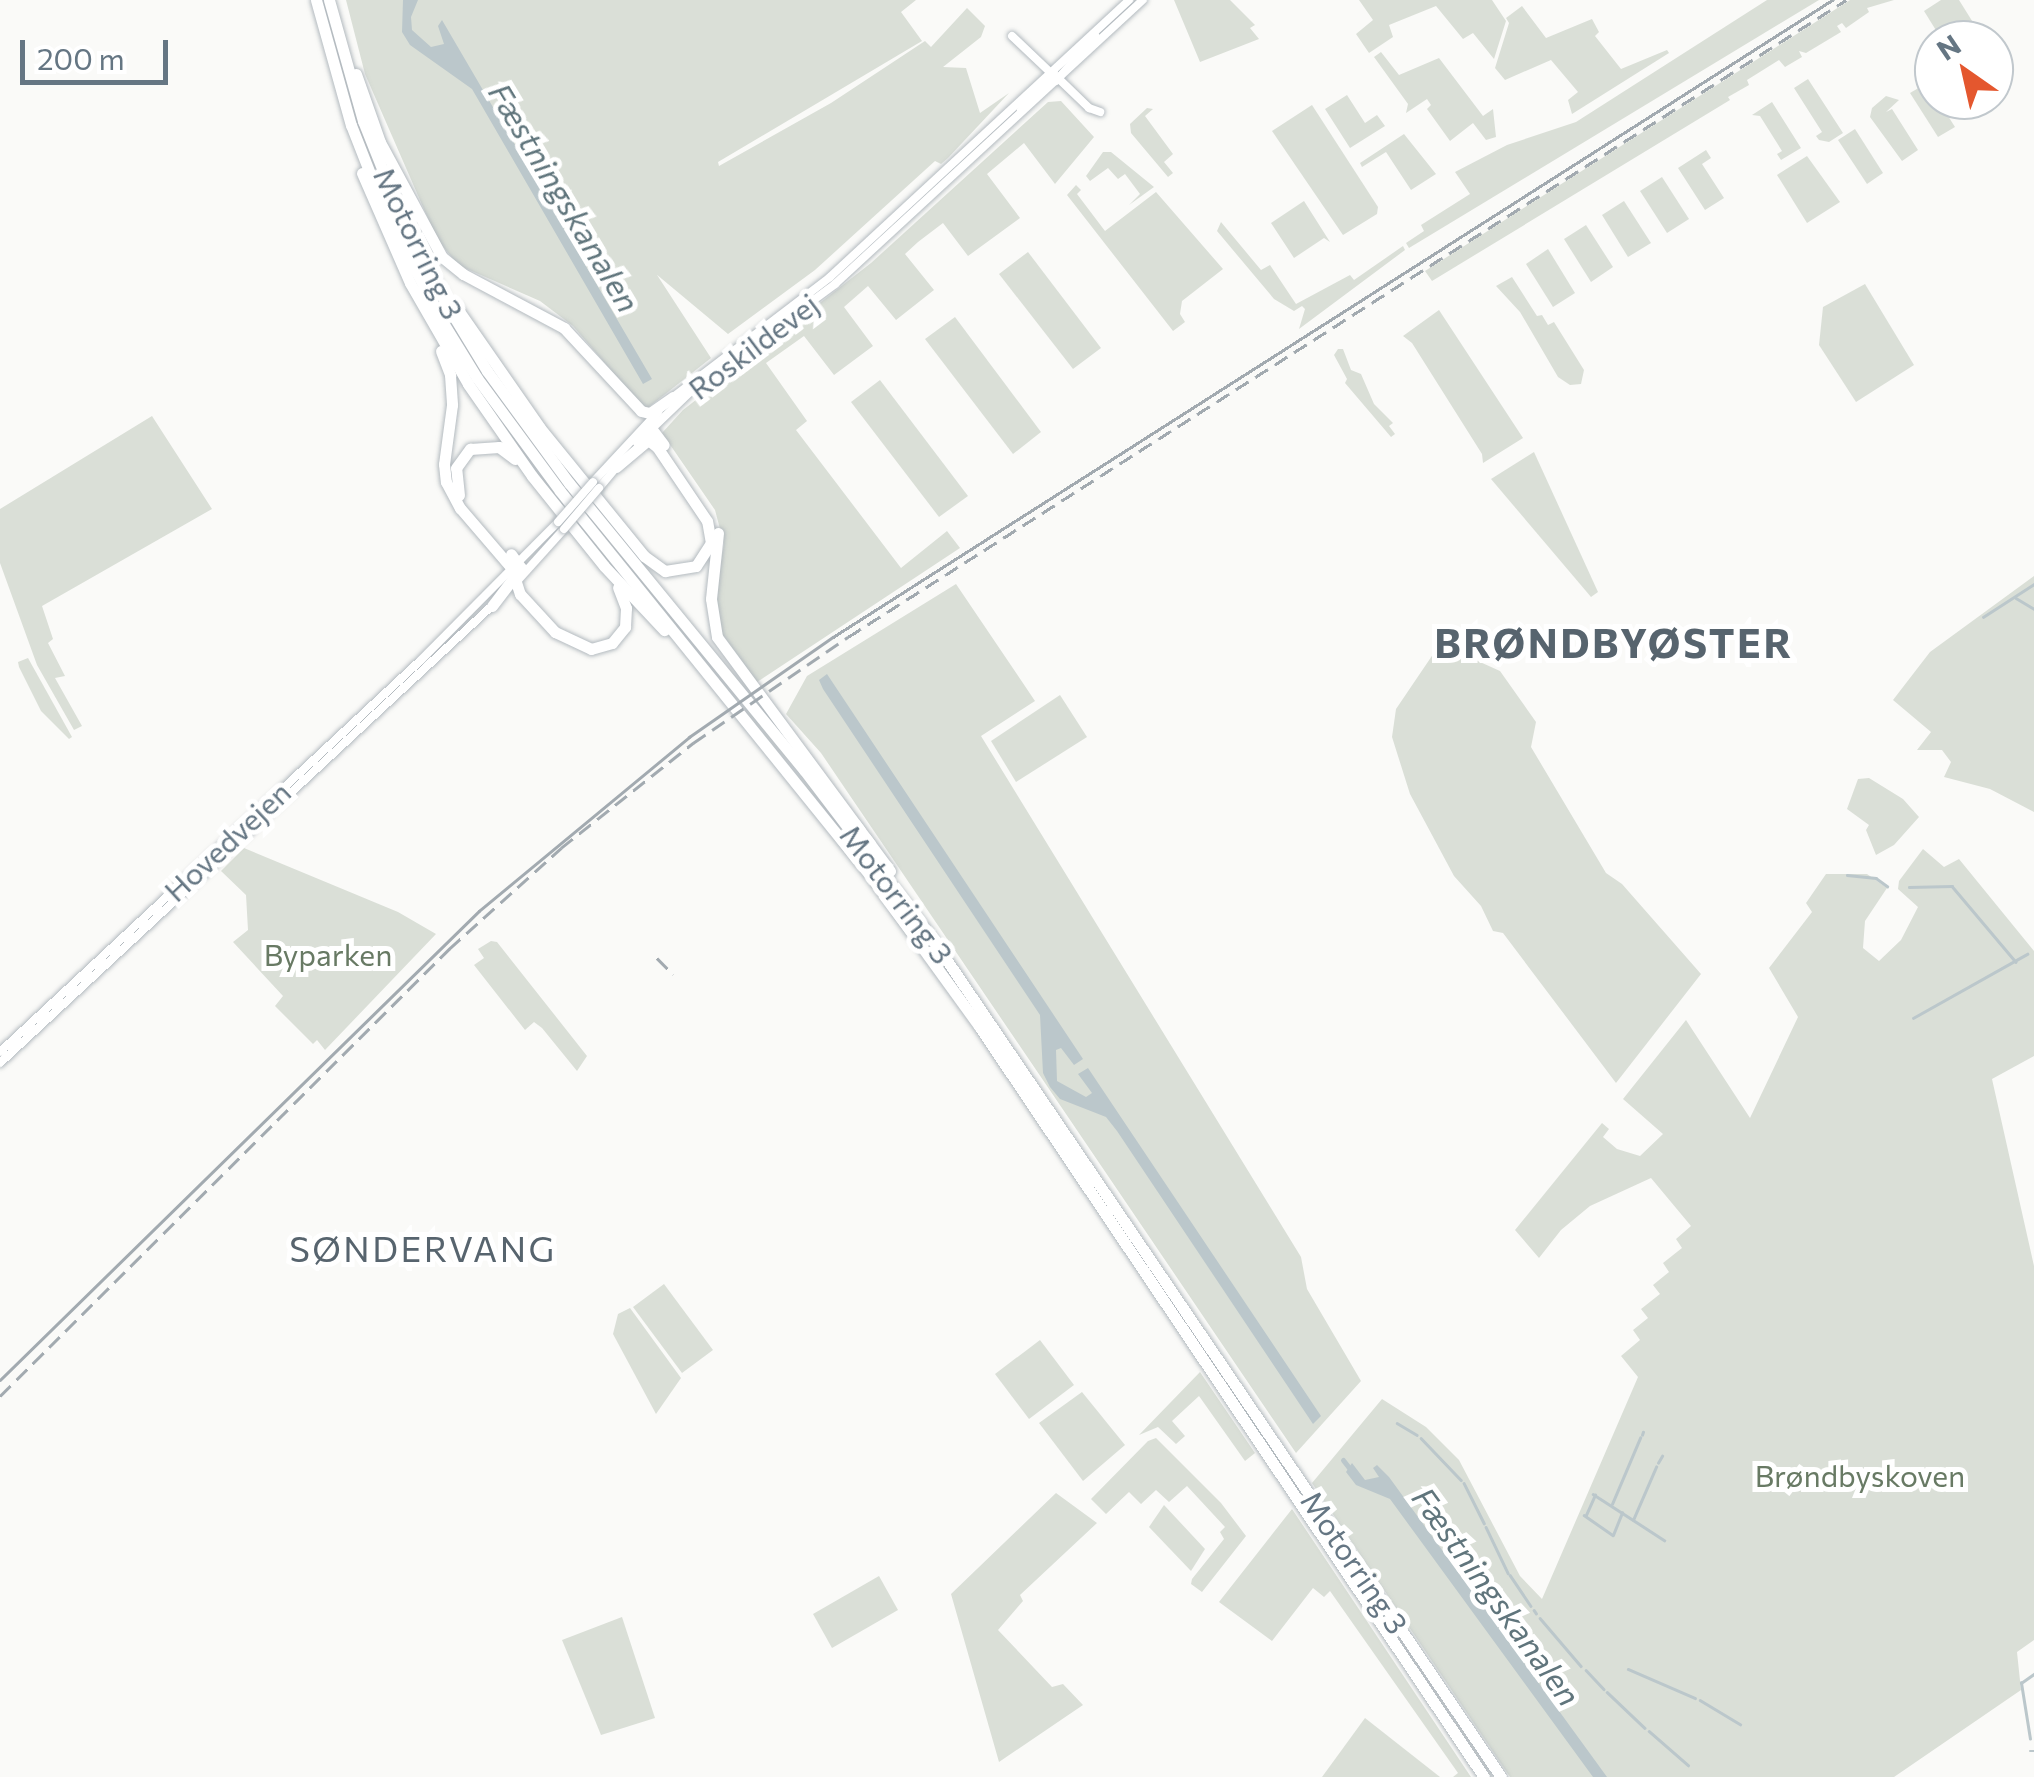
<!DOCTYPE html>
<html>
<head>
<meta charset="utf-8">
<style>
  body { margin:0 }
  #map { position:relative; width:2034px; height:1777px; overflow:hidden; background:#fafaf8; font-family:Commissioner,sans-serif }
  div>[style] { position:absolute }
  [style*='--x'] { left:calc(var(--x)*1px); top:calc(var(--y)*1px); width:calc(var(--w)*1px); rotate:calc(var(--a)*1deg) }
  .green>* { inset:0; background:#dadfd7 }
  .water>* { inset:0; background:#bbc7cb }
  .stream>* { height:2.5px; margin:-1.25px; padding:0 1.25px; transform-origin:1.25px; border-radius:1.25px; background:#bbc7cb }
  .canal>* { height:5px; margin:-2.5px; padding:0 2.5px; transform-origin:2.5px; border-radius:2.5px; background:#bbc7cb }
  .roads { filter:drop-shadow(0 0 2px #b3babf) drop-shadow(0 0 2px #b3babf) }
  .secondary>* { height:8px; margin:-4px; padding:0 4px; transform-origin:4px; border-radius:4px; background:#fff }
  .motorway>* { height:11px; margin:-5.5px; padding:0 5.5px; transform-origin:5.5px; border-radius:5.5px; background:#fff }
  .tram>* { height:2.5px; margin:-1.25px; padding:0 1.25px; transform-origin:1.25px; border-radius:1.25px; background:#a2aab0 }
  .rail>* { height:2.5px; margin-top:-1.25px; transform-origin:0; background:repeating-linear-gradient(90deg,#a2aab0 0 15px,transparent 0 23px) }
  .bridges { filter:drop-shadow(0 0 2px #b3babf) drop-shadow(0 0 2px #b3babf) }
  .secondary-bridge>* { height:8px; margin:-4px; padding:0 4px; transform-origin:4px; border-radius:4px; background:#fff }
  span { translate:-50% -50%; white-space:nowrap; text-align:center; line-height:1.15; -webkit-text-stroke:10px #fff; paint-order:stroke }
  .street-label { font-size:30px; color:#657683 }
  .park-label { font-size:30px; color:#687a64 }
  .water-label { font-size:32px; color:#60757c; font-style:italic }
  .quarter-label { font-size:35px; color:#57646e; letter-spacing:2.5px }
  .district-label { font-size:40px; color:#57646e; font-weight:700; letter-spacing:2.5px }
  .north { position:absolute; left:1914px; top:20px; width:100px; height:100px; box-sizing:border-box; background:#fff; border:2px solid #c1c8cd; border-radius:50%; rotate:326deg; font-size:28px; font-weight:700; line-height:40px; text-align:center; color:#657683 }
  .north::after { content:''; display:block; margin:auto; width:35px; height:45px; background:#e4572e; clip-path:polygon(50% 0,100% 100%,50% 72%,0 100%) }
  .scale { position:absolute; left:20px; top:40px; width:148px; height:45px; box-sizing:border-box; border:5px solid #657683; border-top:0; padding-left:12px; font-size:30px; line-height:35px; white-space:nowrap; color:#657683; -webkit-text-stroke:8px #fff; paint-order:stroke }
</style>
</head>
<body>
<div id="map">
  <div class="green">
    <div style="clip-path:polygon(346px 0,916px 0,901px 12px,922px 41px,718px 162px,719px 166px,831px 103px,925px 41px,931px 47px,967px 8px,985px 26px,981px 37px,943px 67px,966px 68px,980px 113px,1009px 93px,948px 158px,941px 164px,935px 161px,815px 270px,728px 334px,656px 274px,622px 221px,711px 358px,645px 410px,573px 326px,540px 301px,458px 265px,437px 239px,365px 74px)"></div>
    <div style="clip-path:polygon(1174px 0,1230px 0,1255px 25px,1250px 28px,1259px 39px,1200px 62px)"></div>
    <div style="clip-path:polygon(1359px 0,1492px 0,1506px 21px,1494px 59px,1473px 33px,1463px 39px,1436px 6px,1389px 25px,1393px 37px,1369px 53px,1356px 34px,1373px 20px)"></div>
    <div style="clip-path:polygon(1767px 0,1819px 0,1409px 248px,1406px 243px,1424px 231px,1421px 225px,1470px 194px,1455px 172px,1507px 145px,1576px 122px)"></div>
    <div style="clip-path:polygon(1850px 0,1894px 0,1867px 8px,1869px 12px,1846px 28px,1842px 23px,1837px 26px,1841px 32px,1806px 53px,1799px 51px,1802px 57px,1785px 67px,1779px 60px,1747px 80px,1749px 85px,1728px 97px,1730px 100px,1432px 281px,1425px 271px)"></div>
    <div style="clip-path:polygon(1941px 0,1959px 0,1984px 40px,1942px 40px,1924px 11px)"></div>
    <div style="clip-path:polygon(1522px 6px,1546px 38px,1592px 19px,1599px 32px,1595px 36px,1621px 69px,1667px 50px,1669px 53px,1572px 114px,1568px 100px,1578px 92px,1551px 60px,1505px 80px,1495px 68px,1509px 23px,1506px 18px)"></div>
    <div style="clip-path:polygon(1381px 52px,1399px 75px,1439px 58px,1483px 116px,1493px 109px,1496px 137px,1486px 140px,1473px 123px,1450px 141px,1427px 109px,1431px 105px,1427px 99px,1406px 113px,1408px 104px,1374px 57px)"></div>
    <div style="clip-path:polygon(1808px 79px,1843px 133px,1829px 142px,1819px 140px,1816px 136px,1822px 132px,1794px 88px)"></div>
    <div style="clip-path:polygon(1927px 83px,1955px 127px,1938px 137px,1910px 93px)"></div>
    <div style="clip-path:polygon(1347px 95px,1365px 123px,1377px 115px,1385px 126px,1350px 148px,1325px 109px)"></div>
    <div style="clip-path:polygon(1886px 96px,1899px 100px,1886px 112px,1892px 109px,1918px 150px,1902px 161px,1870px 117px,1872px 108px)"></div>
    <div style="clip-path:polygon(1061px 101px,1094px 137px,1055px 184px,1024px 143px,987px 174px,1020px 218px,968px 256px,943px 223px,918px 242px,905px 254px,934px 290px,896px 320px,868px 286px,844px 307px,873px 346px,834px 375px,804px 336px,766px 363px,807px 421px,796px 430px,901px 568px,947px 531px,960px 548px,757px 682px,723px 635px,714px 600px,724px 544px,715px 510px,662px 433px,683px 410px,871px 263px,1048px 102px)"></div>
    <div style="clip-path:polygon(1772px 102px,1801px 148px,1781px 160px,1777px 154px,1782px 151px,1760px 116px,1752px 115px)"></div>
    <div style="clip-path:polygon(1312px 105px,1378px 207px,1377px 214px,1343px 235px,1272px 131px)"></div>
    <div style="clip-path:polygon(1147px 108px,1153px 109px,1145px 116px,1173px 154px,1164px 162px,1173px 173px,1168px 177px,1131px 133px,1130px 124px)"></div>
    <div style="clip-path:polygon(1855px 129px,1883px 173px,1867px 184px,1838px 140px)"></div>
    <div style="clip-path:polygon(1404px 134px,1436px 174px,1411px 190px,1386px 152px,1362px 167px,1360px 163px)"></div>
    <div style="clip-path:polygon(1706px 150px,1711px 158px,1702px 164px,1724px 198px,1705px 210px,1678px 168px)"></div>
    <div style="clip-path:polygon(1103px 152px,1111px 152px,1154px 187px,1129px 205px,1140px 194px,1125px 174px,1118px 179px,1108px 168px,1090px 181px,1086px 176px)"></div>
    <div style="clip-path:polygon(1807px 156px,1840px 202px,1807px 223px,1777px 175px)"></div>
    <div style="clip-path:polygon(1662px 177px,1689px 219px,1667px 233px,1640px 191px)"></div>
    <div style="clip-path:polygon(1076px 185px,1081px 190px,1077px 194px,1105px 231px,1156px 192px,1223px 269px,1182px 301px,1180px 314px,1185px 322px,1173px 331px,1067px 195px)"></div>
    <div style="clip-path:polygon(1304px 201px,1330px 242px,1324px 238px,1294px 258px,1271px 223px)"></div>
    <div style="clip-path:polygon(1624px 201px,1651px 243px,1628px 257px,1602px 215px)"></div>
    <div style="clip-path:polygon(1221px 222px,1261px 270px,1270px 265px,1296px 304px,1350px 275px,1354px 280px,1403px 246px,1405px 250px,1299px 329px,1305px 309px,1302px 306px,1294px 311px,1274px 299px,1217px 231px)"></div>
    <div style="clip-path:polygon(1586px 225px,1613px 267px,1591px 282px,1564px 239px)"></div>
    <div style="clip-path:polygon(1548px 249px,1575px 293px,1553px 307px,1526px 264px)"></div>
    <div style="clip-path:polygon(1028px 252px,1101px 348px,1073px 369px,999px 274px)"></div>
    <div style="clip-path:polygon(1512px 277px,1537px 316px,1542px 315px,1548px 325px,1554px 322px,1584px 370px,1581px 384px,1570px 385px,1558px 377px,1520px 312px,1496px 286px)"></div>
    <div style="clip-path:polygon(1865px 284px,1914px 365px,1856px 402px,1819px 345px,1823px 307px)"></div>
    <div style="clip-path:polygon(1439px 310px,1523px 438px,1483px 463px,1482px 454px,1412px 343px,1403px 336px)"></div>
    <div style="clip-path:polygon(955px 317px,1041px 432px,1013px 454px,925px 339px)"></div>
    <div style="clip-path:polygon(1338px 349px,1343px 349px,1351px 370px,1361px 374px,1374px 404px,1393px 423px,1389px 426px,1395px 434px,1391px 437px,1345px 383px,1347px 379px,1334px 355px)"></div>
    <div style="clip-path:polygon(880px 380px,968px 496px,939px 517px,851px 402px)"></div>
    <div style="clip-path:polygon(152px 416px,212px 509px,42px 606px,53px 639px,48px 643px,65px 676px,55px 678px,82px 726px,74px 730px,37px 665px,0 563px,0 509px)"></div>
    <div style="clip-path:polygon(1534px 452px,1598px 592px,1591px 597px,1491px 479px)"></div>
    <div style="clip-path:polygon(2034px 576px,2034px 812px,1990px 789px,1944px 777px,1951px 762px,1942px 750px,1917px 750px,1931px 732px,1893px 700px,1930px 652px)"></div>
    <div style="clip-path:polygon(956px 584px,1035px 701px,981px 736px,1301px 1257px,1307px 1289px,1361px 1381px,1296px 1453px,821px 753px,786px 714px,807px 676px)"></div>
    <div style="clip-path:polygon(1440px 644px,1500px 671px,1536px 722px,1531px 747px,1606px 873px,1622px 884px,1701px 974px,1616px 1083px,1503px 933px,1493px 931px,1481px 906px,1454px 876px,1410px 794px,1392px 737px,1396px 709px)"></div>
    <div style="clip-path:polygon(28px 658px,72px 737px,69px 739px,41px 711px,19px 667px,18px 662px)"></div>
    <div style="clip-path:polygon(1060px 695px,1087px 737px,1016px 782px,991px 741px)"></div>
    <div style="clip-path:polygon(1869px 778px,1903px 799px,1919px 817px,1894px 845px,1876px 855px,1866px 830px,1869px 825px,1847px 809px,1858px 779px)"></div>
    <div style="clip-path:polygon(244px 848px,398px 912px,436px 934px,325px 1050px,317px 1040px,313px 1044px,275px 1006px,283px 996px,233px 942px,248px 930px,246px 895px,221px 871px)"></div>
    <div style="clip-path:polygon(1923px 849px,1944px 867px,1959px 859px,2034px 951px,2034px 1056px,1992px 1079px,2034px 1266px,2034px 1640px,2017px 1652px,2021px 1690px,1894px 1777px,1510px 1777px,1312px 1483px,1382px 1399px,1426px 1427px,1459px 1460px,1520px 1576px,1542px 1599px,1638px 1377px,1621px 1356px,1640px 1340px,1633px 1330px,1648px 1318px,1641px 1309px,1660px 1294px,1653px 1285px,1669px 1272px,1663px 1263px,1682px 1248px,1676px 1239px,1691px 1226px,1651px 1178px,1590px 1206px,1561px 1230px,1539px 1258px,1515px 1230px,1602px 1123px,1609px 1129px,1603px 1137px,1617px 1149px,1640px 1156px,1663px 1134px,1623px 1099px,1686px 1020px,1750px 1118px,1798px 1017px,1769px 968px,1812px 912px,1806px 903px,1826px 874px,1867px 874px,1887px 888px,1865px 921px,1863px 948px,1879px 961px,1901px 940px,1918px 907px,1898px 889px,1899px 881px)"></div>
    <div style="clip-path:polygon(491px 941px,497px 942px,587px 1056px,577px 1071px,542px 1028px,534px 1022px,525px 1030px,474px 965px,484px 958px,478px 949px)"></div>
    <div style="clip-path:polygon(664px 1284px,713px 1350px,682px 1373px,633px 1307px)"></div>
    <div style="clip-path:polygon(630px 1308px,681px 1378px,656px 1414px,613px 1334px,618px 1314px)"></div>
    <div style="clip-path:polygon(1040px 1340px,1074px 1385px,1029px 1419px,995px 1374px)"></div>
    <div style="clip-path:polygon(1200px 1372px,1255px 1453px,1245px 1461px,1199px 1396px,1172px 1421px,1185px 1436px,1176px 1444px,1158px 1427px,1139px 1435px)"></div>
    <div style="clip-path:polygon(1082px 1392px,1125px 1445px,1083px 1481px,1039px 1423px)"></div>
    <div style="clip-path:polygon(1156px 1438px,1221px 1503px,1246px 1536px,1202px 1592px,1191px 1584px,1192px 1579px,1224px 1539px,1220px 1532px,1225px 1527px,1187px 1486px,1169px 1502px,1156px 1490px,1141px 1504px,1129px 1492px,1106px 1514px,1091px 1499px,1148px 1441px)"></div>
    <div style="clip-path:polygon(1056px 1493px,1097px 1523px,1020px 1595px,1023px 1601px,998px 1630px,1052px 1687px,1063px 1684px,1083px 1705px,999px 1762px,951px 1594px)"></div>
    <div style="clip-path:polygon(1164px 1505px,1205px 1549px,1191px 1571px,1149px 1527px)"></div>
    <div style="clip-path:polygon(1292px 1509px,1471px 1777px,1453px 1777px,1458px 1773px,1330px 1591px,1324px 1597px,1313px 1588px,1272px 1641px,1219px 1602px)"></div>
    <div style="clip-path:polygon(879px 1576px,898px 1610px,832px 1648px,813px 1614px)"></div>
    <div style="clip-path:polygon(622px 1617px,655px 1718px,601px 1735px,562px 1640px)"></div>
    <div style="clip-path:polygon(1365px 1718px,1440px 1777px,1322px 1777px)"></div>
  </div>
  <div class="water">
    <div style="clip-path:polygon(403px 0,418px 0,411px 17px,412px 30px,431px 47px,444px 44px,438px 26px,442px 20px,652px 379px,643px 384px,472px 89px,410px 45px,402px 32px)"></div>
    <div style="clip-path:polygon(827px 674px,1083px 1059px,1074px 1065px,1061px 1048px,1056px 1050px,1057px 1081px,1086px 1097px,1092px 1093px,1078px 1074px,1088px 1068px,1321px 1416px,1313px 1424px,1117px 1131px,1106px 1117px,1060px 1099px,1050px 1087px,1043px 1073px,1040px 1015px,823px 689px,819px 680px)"></div>
    <div style="clip-path:polygon(1352px 1463px,1365px 1480px,1379px 1477px,1373px 1468px,1377px 1465px,1389px 1477px,1607px 1777px,1593px 1777px,1390px 1499px,1356px 1485px,1346px 1472px)"></div>
  </div>
  <div class="stream">
    <div style="--x:2016;--y:598;--w:21;--a:31"></div>
    <div style="--x:1983;--y:617;--w:61;--a:-32.9"></div>
    <div style="--x:1847;--y:875;--w:29;--a:6"></div>
    <div style="--x:1876;--y:878;--w:14;--a:36"></div>
    <div style="--x:1909;--y:887;--w:43;--a:-1.3"></div>
    <div style="--x:1952;--y:886;--w:99;--a:49.9"></div>
    <div style="--x:1913;--y:1018;--w:131;--a:-29.3"></div>
    <div style="--x:1397;--y:1423;--w:23;--a:31"></div>
    <div style="--x:1642;--y:1435;--w:3;--a:-72"></div>
    <div style="--x:1421;--y:1438;--w:58;--a:46.4"></div>
    <div style="--x:1658;--y:1463;--w:8;--a:-60"></div>
    <div style="--x:1464;--y:1483;--w:45;--a:63.4"></div>
    <div style="--x:1593;--y:1494;--w:85;--a:32.9"></div>
    <div style="--x:1612;--y:1504;--w:72;--a:-67"></div>
    <div style="--x:1584;--y:1515;--w:35;--a:35"></div>
    <div style="--x:1613;--y:1535;--w:24;--a:-68"></div>
    <div style="--x:1586;--y:1515;--w:22;--a:-66"></div>
    <div style="--x:1633;--y:1520;--w:58;--a:-66.5"></div>
    <div style="--x:1486;--y:1527;--w:51;--a:64.4"></div>
    <div style="--x:1510;--y:1575;--w:37;--a:56"></div>
    <div style="--x:1534;--y:1610;--w:4;--a:56"></div>
    <div style="--x:1540;--y:1618;--w:63;--a:49.5"></div>
    <div style="--x:1628;--y:1669;--w:73;--a:23.4"></div>
    <div style="--x:1586;--y:1670;--w:26;--a:47"></div>
    <div style="--x:1607;--y:1692;--w:52;--a:43.5"></div>
    <div style="--x:1700;--y:1700;--w:47;--a:31"></div>
    <div style="--x:1649;--y:1731;--w:52;--a:41.1"></div>
    <div style="--x:2030;--y:1739;--w:57;--a:-99.1"></div>
    <div style="--x:2021;--y:1683;--w:16;--a:-35"></div>
    <div style="--x:2030;--y:1751;--w:4;--a:0"></div>
  </div>
  <div class="canal">
    <div style="--x:1343;--y:1460;--w:16;--a:52"></div>
  </div>
  <div class="roads">
    <div class="secondary">
      <div style="--x:1012;--y:36;--w:52;--a:43.5"></div>
      <div style="--x:1059;--y:79;--w:42;--a:44"></div>
      <div style="--x:1089;--y:108;--w:12;--a:20"></div>
      <div style="--x:1056;--y:81;--w:60;--a:-49.1"></div>
      <div style="--x:1021;--y:110;--w:50;--a:-49"></div>
      <div style="--x:672;--y:398;--w:199;--a:-37.4"></div>
      <div style="--x:830;--y:277;--w:408;--a:-42.8"></div>
      <div style="--x:637;--y:443;--w:76;--a:-43.9"></div>
      <div style="--x:692;--y:390;--w:178;--a:-36.5"></div>
      <div style="--x:835;--y:284;--w:419;--a:-42.7"></div>
      <div style="--x:593;--y:482;--w:96;--a:-47.1"></div>
      <div style="--x:599;--y:488;--w:30;--a:-50"></div>
      <div style="--x:519;--y:579;--w:67;--a:-48"></div>
      <div style="--x:0;--y:1052;--w:575;--a:-42.96"></div>
      <div style="--x:421;--y:660;--w:194;--a:-45.2"></div>
      <div style="--x:0;--y:1063;--w:676;--a:-42.9"></div>
    </div>
    <div class="motorway">
      <div style="--x:316;--y:0;--w:130;--a:74.4"></div>
      <div style="--x:351;--y:125;--w:79;--a:68.6"></div>
      <div style="--x:380;--y:199;--w:127;--a:63.4"></div>
      <div style="--x:437;--y:313;--w:76;--a:58.4"></div>
      <div style="--x:477;--y:378;--w:140;--a:53.7"></div>
      <div style="--x:560;--y:491;--w:492;--a:51.1"></div>
      <div style="--x:869;--y:874;--w:188;--a:54.1"></div>
      <div style="--x:979;--y:1026;--w:905;--a:56.08"></div>
      <div style="--x:329;--y:0;--w:126;--a:74.3"></div>
      <div style="--x:363;--y:121;--w:102;--a:68.2"></div>
      <div style="--x:401;--y:216;--w:102;--a:62.7"></div>
      <div style="--x:448;--y:307;--w:75;--a:58.6"></div>
      <div style="--x:487;--y:371;--w:139;--a:53.8"></div>
      <div style="--x:569;--y:483;--w:371;--a:50.7"></div>
      <div style="--x:804;--y:770;--w:206;--a:52.7"></div>
      <div style="--x:929;--y:934;--w:1019;--a:55.84"></div>
      <div style="--x:356;--y:74;--w:72;--a:70.6"></div>
      <div style="--x:380;--y:142;--w:131;--a:61.7"></div>
      <div style="--x:442;--y:257;--w:27;--a:39"></div>
      <div style="--x:463;--y:274;--w:115;--a:28.1"></div>
      <div style="--x:564;--y:328;--w:113;--a:47.1"></div>
      <div style="--x:641;--y:411;--w:9;--a:13"></div>
      <div style="--x:650;--y:413;--w:28;--a:-35"></div>
      <div style="--x:362;--y:173;--w:120;--a:66.4"></div>
      <div style="--x:410;--y:283;--w:116;--a:60.1"></div>
      <div style="--x:468;--y:384;--w:112;--a:55.2"></div>
      <div style="--x:532;--y:476;--w:115;--a:51.3"></div>
      <div style="--x:604;--y:566;--w:88;--a:46.8"></div>
      <div style="--x:456;--y:307;--w:147;--a:55.2"></div>
      <div style="--x:540;--y:428;--w:165;--a:50.9"></div>
      <div style="--x:644;--y:556;--w:26;--a:36"></div>
      <div style="--x:665;--y:571;--w:31;--a:-9"></div>
      <div style="--x:696;--y:566;--w:27;--a:-57"></div>
      <div style="--x:711;--y:543;--w:22;--a:-100"></div>
      <div style="--x:707;--y:521;--w:89;--a:-124"></div>
      <div style="--x:657;--y:447;--w:11;--a:-142"></div>
      <div style="--x:648;--y:440;--w:42;--a:139.8"></div>
      <div style="--x:441;--y:351;--w:26;--a:69"></div>
      <div style="--x:450;--y:375;--w:30;--a:86"></div>
      <div style="--x:452;--y:405;--w:60;--a:97.7"></div>
      <div style="--x:444;--y:464;--w:18;--a:84"></div>
      <div style="--x:446;--y:482;--w:30;--a:62"></div>
      <div style="--x:460;--y:508;--w:83;--a:49.4"></div>
      <div style="--x:651;--y:428;--w:21;--a:53"></div>
      <div style="--x:459;--y:495;--w:27;--a:-96"></div>
      <div style="--x:456;--y:468;--w:24;--a:-54"></div>
      <div style="--x:470;--y:449;--w:29;--a:-4"></div>
      <div style="--x:499;--y:447;--w:20;--a:37"></div>
      <div style="--x:718;--y:533;--w:66;--a:96.1"></div>
      <div style="--x:711;--y:599;--w:38;--a:81"></div>
      <div style="--x:717;--y:637;--w:291;--a:53.5"></div>
      <div style="--x:516;--y:582;--w:13;--a:72"></div>
      <div style="--x:520;--y:594;--w:52;--a:47.4"></div>
      <div style="--x:555;--y:632;--w:40;--a:25"></div>
      <div style="--x:591;--y:649;--w:22;--a:-16"></div>
      <div style="--x:612;--y:643;--w:21;--a:-51"></div>
      <div style="--x:625;--y:627;--w:19;--a:-87"></div>
      <div style="--x:626;--y:608;--w:22;--a:-111"></div>
      <div style="--x:492;--y:606;--w:48;--a:-52.7"></div>
      <div style="--x:521;--y:568;--w:17;--a:-126"></div>
    </div>
  </div>
  <div class="tram">
    <div style="--x:0;--y:1380;--w:670;--a:-44.4"></div>
    <div style="--x:479;--y:911;--w:273;--a:-39.6"></div>
    <div style="--x:689;--y:737;--w:175;--a:-34.8"></div>
    <div style="--x:833;--y:637;--w:1185;--a:-32.52"></div>
  </div>
  <div class="rail">
    <div style="--x:657;--y:958;--w:23;--a:45"></div>
    <div style="--x:0;--y:1396;--w:634;--a:-44.87"></div>
    <div style="--x:449;--y:949;--w:151;--a:-42"></div>
    <div style="--x:561;--y:848;--w:169;--a:-38.5"></div>
    <div style="--x:693;--y:743;--w:188;--a:-34.4"></div>
    <div style="--x:848;--y:637;--w:1184;--a:-32.55"></div>
  </div>
  <div class="bridges">
    <div class="secondary-bridge">
      <div style="--x:558;--y:522;--w:53;--a:-48.8"></div>
      <div style="--x:564;--y:529;--w:54;--a:-49.5"></div>
    </div>
  </div>
  <div class="street-label">
    <span style="left:419px;top:243px;rotate:64deg">Motorring 3</span>
    <span style="left:753px;top:346px;rotate:-37deg">Roskildevej</span>
    <span style="left:227px;top:841px;rotate:-43deg">Hovedvejen</span>
    <span style="left:897px;top:894px;rotate:53deg">Motorring 3</span>
    <span style="left:1355px;top:1562px;rotate:56deg">Motorring 3</span>
  </div>
  <div class="park-label">
    <span style="left:328px;top:954px">Byparken</span>
    <span style="left:1860px;top:1475px">Brøndbyskoven</span>
  </div>
  <div class="water-label">
    <span style="left:565px;top:197px;rotate:59deg">Fæstningskanalen</span>
    <span style="left:1497px;top:1596px;rotate:54deg">Fæstningskanalen</span>
  </div>
  <div class="quarter-label">
    <span style="left:423px;top:1248px">SØNDERVANG</span>
  </div>
  <div class="district-label">
    <span style="left:1614px;top:642px">BRØNDBYØSTER</span>
  </div>
  <div class="north">N</div>
  <div class="scale">200 m</div>
</div>
</body>
</html>
